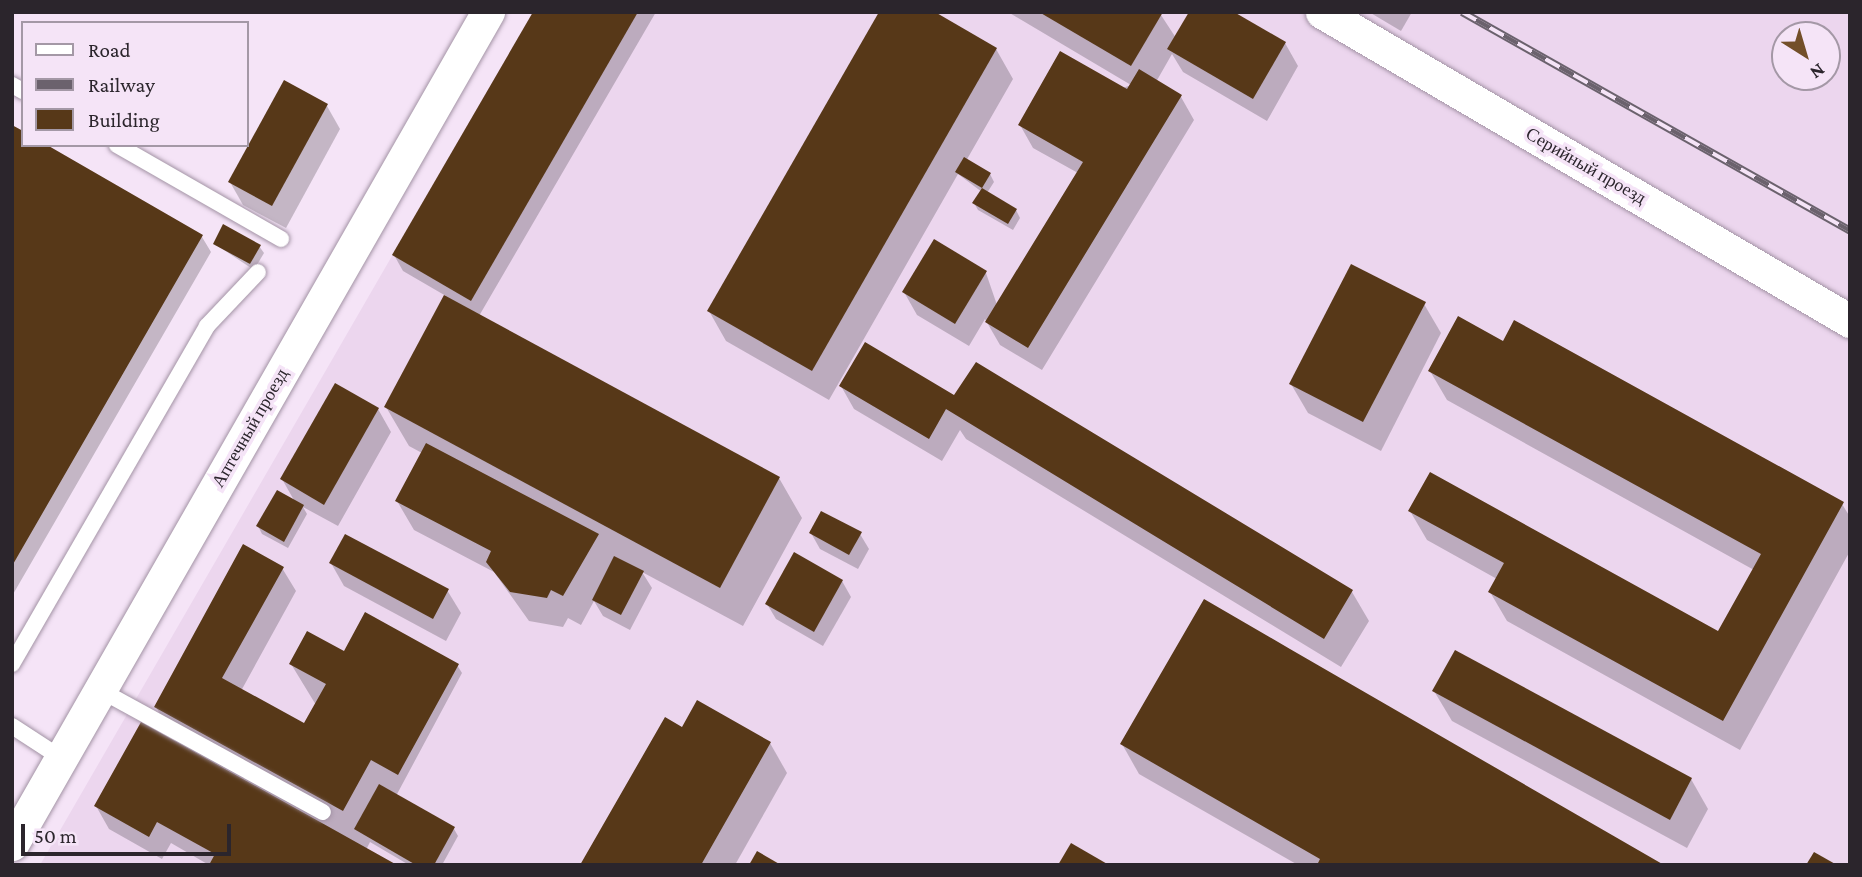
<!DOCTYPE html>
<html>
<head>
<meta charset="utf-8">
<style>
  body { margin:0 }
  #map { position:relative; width:1862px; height:877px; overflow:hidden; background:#f5e4f7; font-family:"Crimson Pro",serif }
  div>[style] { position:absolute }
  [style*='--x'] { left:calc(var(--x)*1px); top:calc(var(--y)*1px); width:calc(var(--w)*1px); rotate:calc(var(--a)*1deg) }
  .built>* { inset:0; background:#ecd6ee }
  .shadow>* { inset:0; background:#0003 }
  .building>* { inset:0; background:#573818 }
  .roads { filter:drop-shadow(0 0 2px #a393a5) drop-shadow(0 0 2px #a393a5) }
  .service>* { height:16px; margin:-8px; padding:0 8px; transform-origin:8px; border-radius:8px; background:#fff }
  .minor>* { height:33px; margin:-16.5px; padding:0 16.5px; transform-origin:16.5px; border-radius:16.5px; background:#fff }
  .rail>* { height:8px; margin-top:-4px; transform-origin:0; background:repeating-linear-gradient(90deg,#f5e4f7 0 16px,#6b626d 0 32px); box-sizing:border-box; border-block:2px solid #6b626d }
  span { translate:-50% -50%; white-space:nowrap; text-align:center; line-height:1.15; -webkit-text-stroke:7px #f5e4f7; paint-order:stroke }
  .street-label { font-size:18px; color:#2b252c }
  .frame { position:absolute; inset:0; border:14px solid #2b252c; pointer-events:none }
  .legend { position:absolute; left:21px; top:21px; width:228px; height:126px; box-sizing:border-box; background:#f5e4f7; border:2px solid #a498a6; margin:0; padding:9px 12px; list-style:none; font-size:21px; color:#2b252c }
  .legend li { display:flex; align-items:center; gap:14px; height:35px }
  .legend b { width:35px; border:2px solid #a498a6 }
  .north { position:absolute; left:1771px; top:21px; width:70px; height:70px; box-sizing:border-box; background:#f5e4f7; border:2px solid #a498a6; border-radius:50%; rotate:143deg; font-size:19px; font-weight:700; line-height:28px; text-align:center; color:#2b252c }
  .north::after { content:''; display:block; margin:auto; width:24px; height:32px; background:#734f29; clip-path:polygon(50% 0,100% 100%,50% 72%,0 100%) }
  .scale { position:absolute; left:21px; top:824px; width:210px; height:32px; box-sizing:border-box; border:4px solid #2b252c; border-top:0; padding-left:9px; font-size:21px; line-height:24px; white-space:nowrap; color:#2b252c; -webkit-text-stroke:5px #f5e4f7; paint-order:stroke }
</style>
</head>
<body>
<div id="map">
  <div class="built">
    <div style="clip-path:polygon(evenodd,533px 12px,1850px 12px,1850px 865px,40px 865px,533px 12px,1785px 35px,1827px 35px,1827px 77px,1785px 77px,1785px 35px)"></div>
  </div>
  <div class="shadow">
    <div style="clip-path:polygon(535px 12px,656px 12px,479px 316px,779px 478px,802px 518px,743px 626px,642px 572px,652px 588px,630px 630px,603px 616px,594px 601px,581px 625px,568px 618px,563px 627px,529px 621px,494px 572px,414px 530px,397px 501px,422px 453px,409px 446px,386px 407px,446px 296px,403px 271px,394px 255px)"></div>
    <div style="clip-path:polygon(1008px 12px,1159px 12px,1176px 38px,1285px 43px,1298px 66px,1267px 121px,1183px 72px,1172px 54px,1156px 82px,1181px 97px,1194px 120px,1042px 370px,1000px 345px,985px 319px,969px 346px,917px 315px,904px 292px,986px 273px,997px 305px,1078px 173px,1033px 148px,1020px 125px,1131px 85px)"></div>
    <div style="clip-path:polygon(1369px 12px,1412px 12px,1401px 31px)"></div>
    <div style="clip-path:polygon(996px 49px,1013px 79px,966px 161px,990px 174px,994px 182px,987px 193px,1016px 210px,1020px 218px,1013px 230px,978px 210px,974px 203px,982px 192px,958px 174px,829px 400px,726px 341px,709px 311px)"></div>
    <div style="clip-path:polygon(327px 106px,340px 129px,286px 228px,243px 205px,230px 182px)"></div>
    <div style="clip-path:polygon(12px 127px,23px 145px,43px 145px,202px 237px,211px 252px,12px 596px)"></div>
    <div style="clip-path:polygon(215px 244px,259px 246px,264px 253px,254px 270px)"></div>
    <div style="clip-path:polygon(1424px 304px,1441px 333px,1381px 451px,1308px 413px,1291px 384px)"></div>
    <div style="clip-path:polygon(1503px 343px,1842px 504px,1850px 517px,1850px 551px,1740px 750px,1507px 621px,1490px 592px,1497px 579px,1427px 540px,1410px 511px,1719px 633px,1754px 570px,1447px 400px,1430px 371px)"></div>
    <div style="clip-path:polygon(841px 386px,953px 397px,1352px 592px,1369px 621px,1341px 667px,966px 439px,960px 430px,942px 461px,854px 409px)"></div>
    <div style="clip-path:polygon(378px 409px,391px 432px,338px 526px,303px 507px,307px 514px,288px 548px,262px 534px,258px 526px,295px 502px,282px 479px)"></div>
    <div style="clip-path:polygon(811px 533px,860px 534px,869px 549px,858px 569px,820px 549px)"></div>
    <div style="clip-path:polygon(331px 563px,447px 590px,461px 613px,446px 641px,344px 586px)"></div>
    <div style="clip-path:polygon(282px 568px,296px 591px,241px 691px,305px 726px,316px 705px,291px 664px,344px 654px,457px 665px,462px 673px,396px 796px,454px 829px,458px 836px,442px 865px,409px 865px,370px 842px,366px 850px,393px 865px,209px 865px,171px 843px,162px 859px,109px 829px,96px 806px,177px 744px,156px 707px)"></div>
    <div style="clip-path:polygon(842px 581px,851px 597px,823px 646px,776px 619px,767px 604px)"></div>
    <div style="clip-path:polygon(1434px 691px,1691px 779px,1708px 809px,1687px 848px,1452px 721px)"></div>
    <div style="clip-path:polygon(683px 729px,770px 743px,787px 773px,735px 865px,582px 865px)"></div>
    <div style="clip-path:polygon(1122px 744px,1660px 865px,1298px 865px,1139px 774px)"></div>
  </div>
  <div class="building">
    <div style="clip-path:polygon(533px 12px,638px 12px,471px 301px,392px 255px)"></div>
    <div style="clip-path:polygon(879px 12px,935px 12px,997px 48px,812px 371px,707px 311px)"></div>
    <div style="clip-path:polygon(1039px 12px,1163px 12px,1131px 66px)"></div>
    <div style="clip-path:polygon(1189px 12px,1234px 12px,1286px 42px,1253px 99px,1167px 49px)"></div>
    <div style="clip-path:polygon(1060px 51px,1127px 89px,1139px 69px,1182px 95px,1028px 348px,985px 322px,1083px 162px,1018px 125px)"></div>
    <div style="clip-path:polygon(284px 80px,328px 104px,272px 206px,228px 182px)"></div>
    <div style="clip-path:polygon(12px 125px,23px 131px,23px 145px,47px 145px,203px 235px,12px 566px)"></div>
    <div style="clip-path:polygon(964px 157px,991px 173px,982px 188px,955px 172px)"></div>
    <div style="clip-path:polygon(982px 188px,1017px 209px,1008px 224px,972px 203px)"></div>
    <div style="clip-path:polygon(223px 224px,261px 245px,250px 264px,213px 244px)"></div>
    <div style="clip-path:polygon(934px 239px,987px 271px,955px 324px,902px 292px)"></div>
    <div style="clip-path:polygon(1351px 264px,1426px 302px,1363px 422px,1289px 384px)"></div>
    <div style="clip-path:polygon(444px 295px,780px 477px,720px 588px,384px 407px)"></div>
    <div style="clip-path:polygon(1458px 316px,1503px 341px,1514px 320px,1844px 502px,1723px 721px,1488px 592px,1504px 563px,1408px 511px,1430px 472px,1718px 631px,1761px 554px,1428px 371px)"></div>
    <div style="clip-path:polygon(865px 342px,954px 395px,976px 362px,1353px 590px,1324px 639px,946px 409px,929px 439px,839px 386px)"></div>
    <div style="clip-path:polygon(335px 383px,379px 408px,324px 505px,280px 479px)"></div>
    <div style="clip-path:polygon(426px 443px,599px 534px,563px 596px,551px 590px,547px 598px,510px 592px,486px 562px,491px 551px,395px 501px)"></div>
    <div style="clip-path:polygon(277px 490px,304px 505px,284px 542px,256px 526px)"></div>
    <div style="clip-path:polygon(821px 511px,862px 532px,849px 555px,809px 533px)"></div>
    <div style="clip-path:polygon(345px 534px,449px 589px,433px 619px,329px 563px)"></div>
    <div style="clip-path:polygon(243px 544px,284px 567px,222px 678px,304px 723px,326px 684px,289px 664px,307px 631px,344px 651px,365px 612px,459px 664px,398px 775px,371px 760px,343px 811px,154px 707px)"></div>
    <div style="clip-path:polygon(794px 552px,843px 580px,814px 632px,765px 604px)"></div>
    <div style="clip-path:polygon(614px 556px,644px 571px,621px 615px,592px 600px)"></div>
    <div style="clip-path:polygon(1204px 599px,1290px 649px,1664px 865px,1317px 865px,1320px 859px,1120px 744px)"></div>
    <div style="clip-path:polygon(1455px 650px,1692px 778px,1670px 820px,1432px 691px)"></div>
    <div style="clip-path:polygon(697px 700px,771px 742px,701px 865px,580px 865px,665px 717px,682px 727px)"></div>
    <div style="clip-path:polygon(141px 722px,397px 865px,209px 865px,215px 854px,157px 822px,149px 837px,94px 806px)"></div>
    <div style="clip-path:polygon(379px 784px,455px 827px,434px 865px,416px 865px,354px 829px)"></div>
    <div style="clip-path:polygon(1071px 843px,1109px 865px,1058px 865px)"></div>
    <div style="clip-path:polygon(757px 851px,781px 865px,749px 865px)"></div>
    <div style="clip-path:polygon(1814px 852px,1837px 865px,1806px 865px)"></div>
  </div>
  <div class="roads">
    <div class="service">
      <div style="--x:12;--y:85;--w:13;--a:29"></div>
      <div style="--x:117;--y:145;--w:189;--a:29.8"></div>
      <div style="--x:12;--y:664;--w:390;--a:-60"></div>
      <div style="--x:207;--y:326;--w:74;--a:-46.6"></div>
      <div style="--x:100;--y:690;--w:254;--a:28.7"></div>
      <div style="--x:12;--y:726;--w:59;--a:33.1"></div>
    </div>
    <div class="minor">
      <div style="--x:1322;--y:12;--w:612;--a:30.34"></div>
      <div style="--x:12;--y:844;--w:959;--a:-60.23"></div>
    </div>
  </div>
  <div class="rail">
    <div style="--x:1462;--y:12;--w:446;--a:29.4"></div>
  </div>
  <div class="street-label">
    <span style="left:1586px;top:166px;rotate:30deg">Серийный проезд</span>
    <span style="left:250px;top:428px;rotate:-60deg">Аптечный проезд</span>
  </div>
  <div class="frame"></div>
  <ul class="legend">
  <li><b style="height:9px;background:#fff"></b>Road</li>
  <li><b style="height:9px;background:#6b626d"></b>Railway</li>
  <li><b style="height:19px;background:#573818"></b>Building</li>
  </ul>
  <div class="north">N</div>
  <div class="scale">50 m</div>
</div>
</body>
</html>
